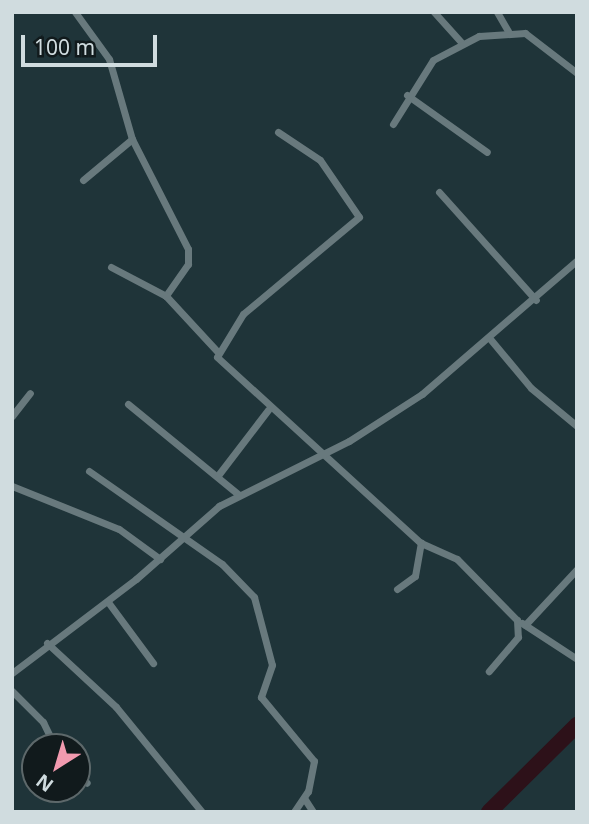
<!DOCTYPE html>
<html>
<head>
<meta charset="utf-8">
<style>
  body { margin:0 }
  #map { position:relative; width:589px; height:824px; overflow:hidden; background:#1f3439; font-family:"Noto Sans",sans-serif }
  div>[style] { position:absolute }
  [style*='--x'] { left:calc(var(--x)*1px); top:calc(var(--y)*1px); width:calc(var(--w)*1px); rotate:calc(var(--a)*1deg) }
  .river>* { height:16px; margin:-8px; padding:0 8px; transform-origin:8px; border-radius:8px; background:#2d1119 }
  .minor>* { height:7px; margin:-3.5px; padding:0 3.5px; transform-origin:3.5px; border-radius:3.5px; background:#68797d }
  span { translate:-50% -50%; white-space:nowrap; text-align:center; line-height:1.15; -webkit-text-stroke:6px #111a1c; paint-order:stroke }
  .frame { position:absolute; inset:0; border:14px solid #d0dcdf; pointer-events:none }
  .north { position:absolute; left:21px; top:733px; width:70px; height:70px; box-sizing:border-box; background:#111a1c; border:2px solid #5d686a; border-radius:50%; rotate:217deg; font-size:19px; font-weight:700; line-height:28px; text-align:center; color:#d0dcdf }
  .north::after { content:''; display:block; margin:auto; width:24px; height:32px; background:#f29aaf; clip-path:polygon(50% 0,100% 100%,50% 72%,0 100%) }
  .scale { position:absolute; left:21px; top:35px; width:136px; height:32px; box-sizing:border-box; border:4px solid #d0dcdf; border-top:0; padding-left:9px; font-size:21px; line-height:24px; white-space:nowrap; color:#d0dcdf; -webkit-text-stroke:5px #111a1c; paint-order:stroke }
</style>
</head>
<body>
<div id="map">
  <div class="river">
    <div style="--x:489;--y:812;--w:124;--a:-44.7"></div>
  </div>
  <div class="minor">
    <div style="--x:75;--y:12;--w:58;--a:54.1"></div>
    <div style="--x:109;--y:59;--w:83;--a:74"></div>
    <div style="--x:132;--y:139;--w:123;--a:63"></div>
    <div style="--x:188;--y:249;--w:15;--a:90"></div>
    <div style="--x:188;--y:264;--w:39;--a:125"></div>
    <div style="--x:434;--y:12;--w:40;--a:48"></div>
    <div style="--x:497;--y:12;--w:22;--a:60"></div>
    <div style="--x:407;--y:95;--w:98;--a:35.5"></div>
    <div style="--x:393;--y:124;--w:75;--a:-58"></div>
    <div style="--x:433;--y:60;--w:52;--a:-27.6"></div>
    <div style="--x:479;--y:36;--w:46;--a:-3.7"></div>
    <div style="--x:525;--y:33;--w:66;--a:37.6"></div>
    <div style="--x:278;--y:132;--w:50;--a:33.7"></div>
    <div style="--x:320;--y:160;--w:69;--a:55.6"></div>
    <div style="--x:359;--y:217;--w:151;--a:140.1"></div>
    <div style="--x:243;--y:314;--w:50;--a:121.2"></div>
    <div style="--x:217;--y:357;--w:276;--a:42.4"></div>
    <div style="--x:421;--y:543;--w:39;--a:24"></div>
    <div style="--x:457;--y:559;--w:86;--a:45.5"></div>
    <div style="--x:517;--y:620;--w:17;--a:87"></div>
    <div style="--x:518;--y:637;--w:45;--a:130.5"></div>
    <div style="--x:83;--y:180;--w:64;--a:-39.9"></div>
    <div style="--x:439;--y:192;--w:145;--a:48.1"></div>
    <div style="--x:111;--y:267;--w:62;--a:27.8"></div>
    <div style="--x:166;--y:296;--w:75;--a:47.2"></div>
    <div style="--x:491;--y:340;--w:62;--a:50.2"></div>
    <div style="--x:531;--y:388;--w:60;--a:39.6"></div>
    <div style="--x:128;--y:404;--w:142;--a:39.3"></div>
    <div style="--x:12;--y:416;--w:29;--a:-52"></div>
    <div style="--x:89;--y:471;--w:162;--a:35"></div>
    <div style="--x:222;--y:564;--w:46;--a:45.9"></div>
    <div style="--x:254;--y:597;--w:70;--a:75.2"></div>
    <div style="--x:272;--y:665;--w:34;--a:109"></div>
    <div style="--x:261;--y:697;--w:83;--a:50.4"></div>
    <div style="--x:314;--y:761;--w:31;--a:101"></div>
    <div style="--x:308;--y:791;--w:25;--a:124"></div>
    <div style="--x:219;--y:474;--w:81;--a:-52.6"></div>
    <div style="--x:12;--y:486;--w:115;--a:21.9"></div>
    <div style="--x:119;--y:529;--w:51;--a:36.2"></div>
    <div style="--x:397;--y:589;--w:22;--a:-36"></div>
    <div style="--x:415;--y:576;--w:34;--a:-80"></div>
    <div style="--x:108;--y:602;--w:76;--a:53.6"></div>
    <div style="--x:522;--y:623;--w:66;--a:33.2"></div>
    <div style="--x:525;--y:625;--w:76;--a:-47.1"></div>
    <div style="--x:47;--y:643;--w:94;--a:42.8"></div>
    <div style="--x:116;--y:707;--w:136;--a:50.7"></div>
    <div style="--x:12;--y:673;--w:156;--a:-37.2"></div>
    <div style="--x:136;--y:579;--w:111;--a:-41.3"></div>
    <div style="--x:219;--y:506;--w:145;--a:-26.6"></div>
    <div style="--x:349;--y:441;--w:87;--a:-32.8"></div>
    <div style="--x:422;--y:394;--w:205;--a:-40.8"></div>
    <div style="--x:12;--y:691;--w:44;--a:45"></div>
    <div style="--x:43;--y:722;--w:28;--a:64"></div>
    <div style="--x:77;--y:774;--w:13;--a:42"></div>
    <div style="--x:304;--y:798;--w:17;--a:57"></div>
  </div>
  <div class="frame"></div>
  <div class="north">N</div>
  <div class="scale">100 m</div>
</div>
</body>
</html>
